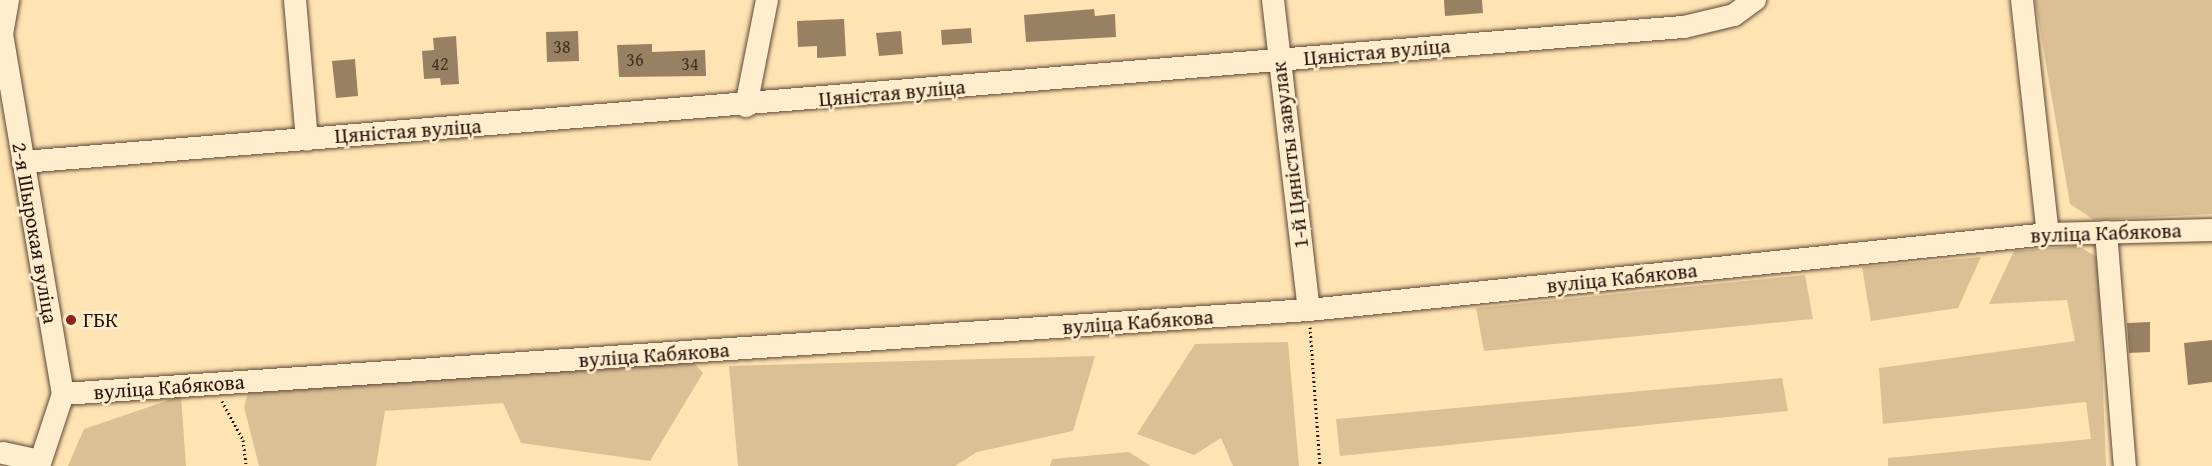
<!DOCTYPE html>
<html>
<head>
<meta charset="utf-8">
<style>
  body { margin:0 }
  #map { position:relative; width:2212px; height:466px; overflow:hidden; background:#ffe4b3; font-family:"Gentium Book Plus",serif }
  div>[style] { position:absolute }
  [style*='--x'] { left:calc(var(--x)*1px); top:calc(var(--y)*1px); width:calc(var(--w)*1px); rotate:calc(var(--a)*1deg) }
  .green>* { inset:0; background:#dbc096 }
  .building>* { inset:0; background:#988062 }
  .path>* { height:3px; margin-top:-1.5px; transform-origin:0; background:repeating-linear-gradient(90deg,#29130b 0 1.5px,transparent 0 4.5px) }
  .roads { filter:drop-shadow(0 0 2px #5e4735) drop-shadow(0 0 2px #5e4735) }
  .minor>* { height:22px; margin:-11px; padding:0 11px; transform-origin:11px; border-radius:11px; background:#ffedce }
  .dots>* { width:16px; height:16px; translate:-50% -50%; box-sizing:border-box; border:3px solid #ffedce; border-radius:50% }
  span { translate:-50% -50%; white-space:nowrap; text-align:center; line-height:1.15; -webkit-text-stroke:5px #ffedce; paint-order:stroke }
  .number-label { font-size:18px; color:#452e21 }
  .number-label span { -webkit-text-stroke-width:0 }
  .street-label { font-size:21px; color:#29130b }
  .poi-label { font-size:21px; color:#29130b }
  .left { translate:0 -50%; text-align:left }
</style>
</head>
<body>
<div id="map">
  <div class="green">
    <div style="clip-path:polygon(2035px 0,2212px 0,2212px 214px,2094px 220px,2070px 204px)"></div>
    <div style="clip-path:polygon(2079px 246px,2098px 258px,2106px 466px,1888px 466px,1888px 458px,2091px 439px,2086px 402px,1883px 424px,1879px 368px,2075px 341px,2067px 300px,1989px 304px,2014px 251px)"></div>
    <div style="clip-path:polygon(1981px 257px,1958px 308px,1871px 321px,1862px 267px)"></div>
    <div style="clip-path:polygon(1805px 275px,1813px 319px,1484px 351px,1476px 308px)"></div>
    <div style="clip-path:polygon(1288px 342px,1299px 466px,1233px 466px,1221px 438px,1194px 455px,1137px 434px,1195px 344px)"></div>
    <div style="clip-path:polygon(1095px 356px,1073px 431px,977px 452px,955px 466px,738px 466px,729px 366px)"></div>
    <div style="clip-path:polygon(692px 360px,703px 373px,650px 461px,521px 443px,503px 403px,385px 411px,376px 466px,259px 466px,244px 407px,248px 393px)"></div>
    <div style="clip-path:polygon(1782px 378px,1788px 411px,1340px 456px,1336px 419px)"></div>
    <div style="clip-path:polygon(181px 396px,186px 466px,68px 466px,84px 429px)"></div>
    <div style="clip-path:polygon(1129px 452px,1151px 466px,1050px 466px,1052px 459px)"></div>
  </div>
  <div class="building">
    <div style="clip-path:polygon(1444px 0,1482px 0,1483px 13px,1445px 16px)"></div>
    <div style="clip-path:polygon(1094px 9px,1095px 16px,1115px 14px,1116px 37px,1026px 42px,1024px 15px)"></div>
    <div style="clip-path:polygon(844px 19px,846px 56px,817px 58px,817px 46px,798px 47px,797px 21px)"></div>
    <div style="clip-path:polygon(971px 28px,972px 43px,942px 45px,941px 30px)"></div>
    <div style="clip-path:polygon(578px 31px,579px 61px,547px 62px,546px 32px)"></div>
    <div style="clip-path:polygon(901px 31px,903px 54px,879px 56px,876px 33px)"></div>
    <div style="clip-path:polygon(456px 36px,459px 84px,441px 85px,440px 78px,424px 79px,422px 51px,434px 50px,433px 38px)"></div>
    <div style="clip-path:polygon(652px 44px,652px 52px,705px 50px,706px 76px,619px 77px,617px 45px)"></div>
    <div style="clip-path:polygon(355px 59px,358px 96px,336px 98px,332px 61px)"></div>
    <div style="clip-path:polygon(2150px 322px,2150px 352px,2129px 353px,2127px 323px)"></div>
    <div style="clip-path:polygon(2212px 340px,2212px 382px,2188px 385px,2184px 343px)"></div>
  </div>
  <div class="path">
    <div style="--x:1310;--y:327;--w:139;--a:85.9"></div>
    <div style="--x:222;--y:401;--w:44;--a:61.7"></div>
    <div style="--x:243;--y:440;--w:26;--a:83"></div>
  </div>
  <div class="roads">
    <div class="minor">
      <div style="--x:8;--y:0;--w:35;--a:100"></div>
      <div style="--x:2;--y:34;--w:365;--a:80.4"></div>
      <div style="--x:63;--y:394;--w:76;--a:108.4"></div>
      <div style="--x:295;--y:0;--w:140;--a:85.1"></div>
      <div style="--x:1273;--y:0;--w:312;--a:83.4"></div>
      <div style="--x:2022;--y:0;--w:235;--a:83.7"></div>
      <div style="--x:746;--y:106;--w:108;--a:-78.8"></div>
      <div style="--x:23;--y:162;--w:1666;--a:-4.65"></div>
      <div style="--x:1684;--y:27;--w:51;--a:-13.5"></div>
      <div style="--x:1734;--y:15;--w:26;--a:-36"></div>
      <div style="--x:2106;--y:232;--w:235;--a:85.4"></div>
      <div style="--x:63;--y:394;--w:1249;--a:-3.86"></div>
      <div style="--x:1309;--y:310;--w:743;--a:-5.87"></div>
      <div style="--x:2048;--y:234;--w:164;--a:-1.4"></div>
      <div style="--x:3;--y:453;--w:38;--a:12"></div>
    </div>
  </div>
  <div class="dots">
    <div style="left:71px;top:320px;background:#8f2418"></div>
  </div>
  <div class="number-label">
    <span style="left:562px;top:47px">38</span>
    <span style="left:635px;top:60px">36</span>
    <span style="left:440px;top:64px">42</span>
    <span style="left:690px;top:64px">34</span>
  </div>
  <div class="street-label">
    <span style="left:1377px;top:52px;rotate:-5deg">Цяністая вуліца</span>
    <span style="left:892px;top:93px;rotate:-5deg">Цяністая вуліца</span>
    <span style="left:408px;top:131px;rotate:-4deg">Цяністая вуліца</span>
    <span style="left:1290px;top:155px;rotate:-97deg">1-й Цяністы завулак</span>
    <span style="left:35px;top:233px;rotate:80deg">2-я Шырокая вуліца</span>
    <span style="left:2106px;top:233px;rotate:-2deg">вуліца Кабякова</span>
    <span style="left:1622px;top:278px;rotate:-6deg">вуліца Кабякова</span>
    <span style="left:1138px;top:322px;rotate:-4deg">вуліца Кабякова</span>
    <span style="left:654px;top:355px;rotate:-4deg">вуліца Кабякова</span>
    <span style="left:169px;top:387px;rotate:-4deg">вуліца Кабякова</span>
  </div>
  <div class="poi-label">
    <span class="left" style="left:83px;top:320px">ГБК</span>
  </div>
</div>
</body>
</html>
